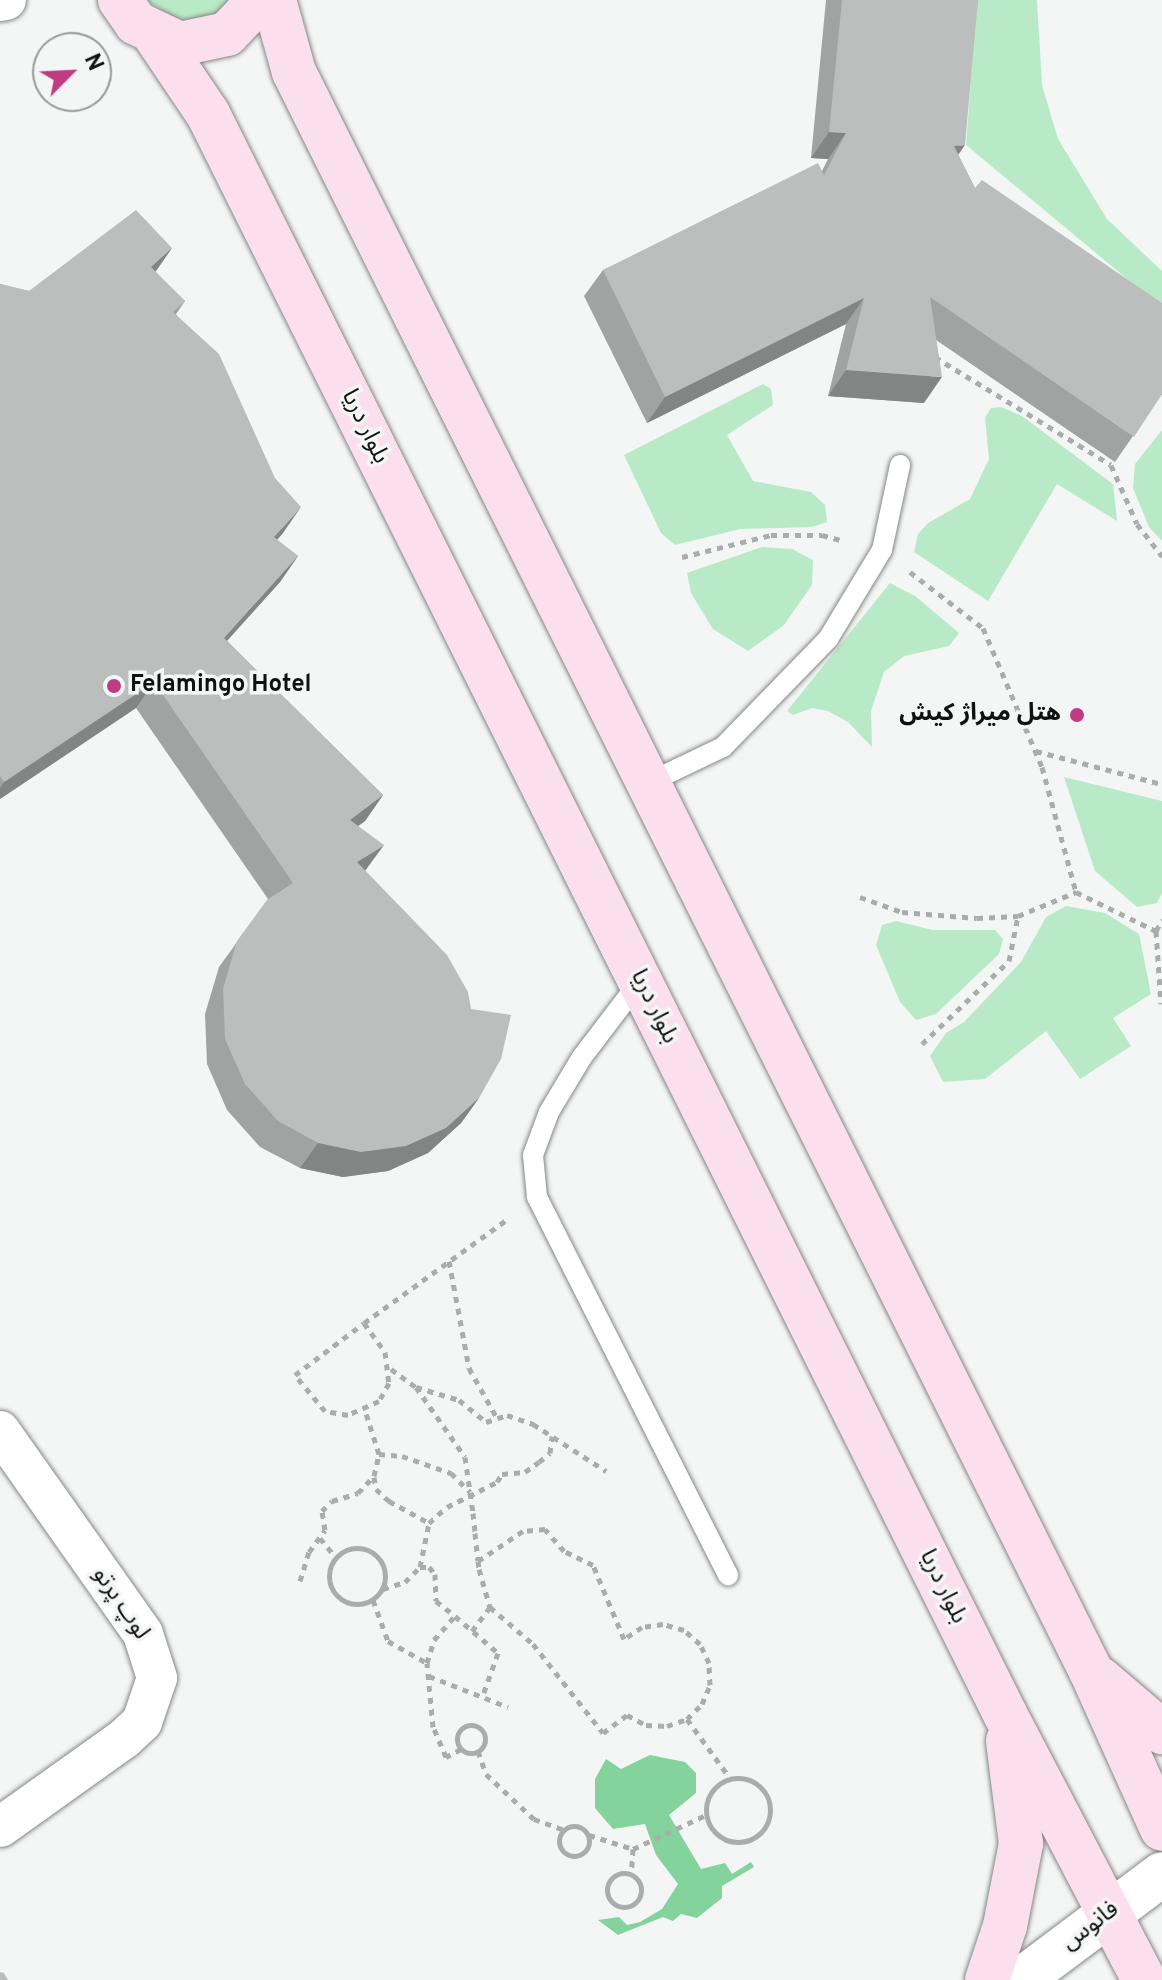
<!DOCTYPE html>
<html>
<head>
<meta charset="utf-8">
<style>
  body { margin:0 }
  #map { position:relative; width:1162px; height:1980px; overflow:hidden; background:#f3f6f4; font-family:Overpass,"Noto Sans Arabic",sans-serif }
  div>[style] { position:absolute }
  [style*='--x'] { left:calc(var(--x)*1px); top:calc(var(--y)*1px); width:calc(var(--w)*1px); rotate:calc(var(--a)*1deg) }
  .green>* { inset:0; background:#b9eac7 }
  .water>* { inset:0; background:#84d39c }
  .path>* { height:5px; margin-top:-2.5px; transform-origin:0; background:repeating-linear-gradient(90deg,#aaadab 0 6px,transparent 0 12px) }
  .path>.ring { margin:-2.5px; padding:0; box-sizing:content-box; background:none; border:5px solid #aaadab; border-radius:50% }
  .roads { filter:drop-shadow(0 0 2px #858886) drop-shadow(0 0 2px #858886) }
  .service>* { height:20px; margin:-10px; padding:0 10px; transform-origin:10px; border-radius:10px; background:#fff }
  .minor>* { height:40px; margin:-20px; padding:0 20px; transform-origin:20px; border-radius:20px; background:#fff }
  .tertiary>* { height:44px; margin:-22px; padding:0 22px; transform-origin:22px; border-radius:22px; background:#fff }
  .secondary>* { height:44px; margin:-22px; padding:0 22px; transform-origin:22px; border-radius:22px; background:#fcdfed }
  .wall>* { inset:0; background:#a1a3a2 }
  .shaded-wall>* { inset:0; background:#838584 }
  .building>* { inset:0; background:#bbbebc }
  .dots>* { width:22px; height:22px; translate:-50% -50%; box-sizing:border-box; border:4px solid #f3f6f4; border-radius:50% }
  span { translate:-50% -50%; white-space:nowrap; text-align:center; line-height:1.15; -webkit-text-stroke:7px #f3f6f4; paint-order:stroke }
  .street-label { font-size:24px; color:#101110 }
  .poi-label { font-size:24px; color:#101110; font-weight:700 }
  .left { translate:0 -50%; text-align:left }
  .right { translate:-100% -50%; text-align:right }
  .north { position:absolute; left:32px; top:32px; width:80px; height:80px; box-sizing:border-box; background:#f3f6f4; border:2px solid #989a99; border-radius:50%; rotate:66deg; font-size:22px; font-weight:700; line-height:32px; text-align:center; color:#101110 }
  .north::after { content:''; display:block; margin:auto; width:28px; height:36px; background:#bf3c83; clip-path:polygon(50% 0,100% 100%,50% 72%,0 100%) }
</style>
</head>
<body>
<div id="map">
  <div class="green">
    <div style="clip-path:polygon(146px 0,232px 0,215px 16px,196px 21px,177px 20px)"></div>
    <div style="clip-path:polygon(977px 0,1037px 0,1042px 85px,1058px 139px,1107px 219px,1162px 271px,1162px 308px,966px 145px)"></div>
    <div style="clip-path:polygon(763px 384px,771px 389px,773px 405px,727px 435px,753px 481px,811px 492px,825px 505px,827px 522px,812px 527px,740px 529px,675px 545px,661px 533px,624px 455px)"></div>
    <div style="clip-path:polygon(1001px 407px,1022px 416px,1113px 484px,1117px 521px,1057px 484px,988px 601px,914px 552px,918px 534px,928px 523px,970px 499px,989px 459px,985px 418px,991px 408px)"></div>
    <div style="clip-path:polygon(1162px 430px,1162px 541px,1149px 527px,1133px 488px,1135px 464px)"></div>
    <div style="clip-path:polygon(762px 547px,792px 549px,813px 560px,812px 585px,784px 625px,748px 651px,713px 629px,691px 593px,687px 573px)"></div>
    <div style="clip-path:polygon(890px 583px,915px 596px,959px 633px,949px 646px,904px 656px,884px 672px,871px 711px,872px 747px,848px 722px,828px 711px,812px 708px,793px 715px,787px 711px)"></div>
    <div style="clip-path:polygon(1064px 777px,1162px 801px,1162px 893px,1157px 903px,1137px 907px,1095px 871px)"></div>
    <div style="clip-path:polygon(1066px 906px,1105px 913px,1139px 934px,1151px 994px,1113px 1018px,1131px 1046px,1080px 1079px,1046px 1031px,985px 1079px,943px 1082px,930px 1056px,946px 1033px,964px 1022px,1021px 962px,1046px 917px)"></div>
    <div style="clip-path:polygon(896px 921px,933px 930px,995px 930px,1003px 939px,999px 954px,936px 1014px,916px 1020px,900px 1002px,876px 945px,882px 925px)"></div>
  </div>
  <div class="water">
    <div style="clip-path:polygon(650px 1755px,685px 1762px,696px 1773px,696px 1793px,669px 1815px,701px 1869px,725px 1863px,732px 1874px,751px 1862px,754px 1867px,722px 1886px,722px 1898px,697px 1918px,681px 1914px,673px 1921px,663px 1917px,618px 1935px,598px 1920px,619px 1917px,627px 1925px,640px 1922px,662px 1909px,678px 1884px,656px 1855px,645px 1824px,613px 1829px,595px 1808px,595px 1779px,606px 1759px,621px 1769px)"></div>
  </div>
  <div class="path">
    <div style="--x:935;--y:357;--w:206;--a:31.5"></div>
    <div style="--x:1111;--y:465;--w:64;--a:66.2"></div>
    <div style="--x:1137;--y:524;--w:41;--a:52"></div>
    <div style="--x:682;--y:557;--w:92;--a:-13.9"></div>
    <div style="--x:771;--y:535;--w:51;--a:0"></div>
    <div style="--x:822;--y:535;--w:24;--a:15"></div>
    <div style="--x:910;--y:572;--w:92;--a:37.5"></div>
    <div style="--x:983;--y:628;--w:151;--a:67"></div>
    <div style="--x:1042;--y:767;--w:130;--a:74.8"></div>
    <div style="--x:1076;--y:892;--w:89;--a:26"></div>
    <div style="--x:1156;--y:931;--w:73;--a:86.1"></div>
    <div style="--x:1036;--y:751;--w:130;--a:14.7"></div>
    <div style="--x:860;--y:897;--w:45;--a:19.7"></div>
    <div style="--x:902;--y:912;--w:75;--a:4.6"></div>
    <div style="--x:977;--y:918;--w:41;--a:-2.8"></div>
    <div style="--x:1018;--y:916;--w:63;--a:-22.5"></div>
    <div style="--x:1156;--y:931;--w:13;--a:-61"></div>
    <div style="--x:922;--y:1044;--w:120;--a:-43.7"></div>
    <div style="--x:1009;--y:961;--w:46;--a:-78.7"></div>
    <div style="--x:449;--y:1261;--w:109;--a:79.4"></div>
    <div style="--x:469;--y:1368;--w:57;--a:60.8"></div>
    <div style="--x:364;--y:1323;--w:36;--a:54"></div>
    <div style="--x:385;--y:1352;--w:31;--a:83"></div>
    <div style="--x:389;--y:1383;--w:21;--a:119"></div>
    <div style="--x:379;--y:1401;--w:34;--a:156"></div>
    <div style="--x:348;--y:1415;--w:23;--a:-170"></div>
    <div style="--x:325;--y:1411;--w:47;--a:-129.8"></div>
    <div style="--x:295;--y:1375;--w:86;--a:-37"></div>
    <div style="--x:364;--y:1323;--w:179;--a:-35.9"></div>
    <div style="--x:391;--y:1369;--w:31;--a:36"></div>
    <div style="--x:416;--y:1387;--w:45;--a:16.8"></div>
    <div style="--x:459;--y:1400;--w:35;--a:39"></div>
    <div style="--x:486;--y:1422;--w:22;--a:-18"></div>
    <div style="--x:507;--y:1415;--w:28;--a:19"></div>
    <div style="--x:533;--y:1424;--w:87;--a:32.8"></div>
    <div style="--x:416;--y:1387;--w:85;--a:55"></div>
    <div style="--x:465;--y:1457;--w:57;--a:81.9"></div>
    <div style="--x:473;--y:1513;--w:20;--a:84"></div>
    <div style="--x:475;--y:1533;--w:28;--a:84"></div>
    <div style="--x:478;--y:1561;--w:8;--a:83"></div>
    <div style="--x:479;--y:1569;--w:40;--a:74"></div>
    <div style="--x:490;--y:1607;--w:57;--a:40.7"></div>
    <div style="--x:533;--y:1644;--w:113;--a:51.8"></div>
    <div style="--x:603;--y:1733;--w:30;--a:-37"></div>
    <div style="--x:627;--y:1715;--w:21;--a:28"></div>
    <div style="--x:646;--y:1725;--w:21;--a:3"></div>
    <div style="--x:667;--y:1726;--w:21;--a:-19"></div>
    <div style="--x:687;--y:1719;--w:21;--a:-45"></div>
    <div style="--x:702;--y:1704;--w:21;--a:-67"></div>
    <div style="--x:710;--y:1685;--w:22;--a:-93"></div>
    <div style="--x:709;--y:1663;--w:21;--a:-115"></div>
    <div style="--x:700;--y:1644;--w:21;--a:-139"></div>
    <div style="--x:684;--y:1630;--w:22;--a:-164"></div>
    <div style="--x:663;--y:1624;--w:21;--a:172"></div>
    <div style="--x:642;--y:1627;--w:22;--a:146"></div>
    <div style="--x:624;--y:1639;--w:80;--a:-112.7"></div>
    <div style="--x:593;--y:1565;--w:32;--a:-154"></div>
    <div style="--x:564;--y:1551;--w:29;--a:-131"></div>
    <div style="--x:545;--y:1529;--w:22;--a:175"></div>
    <div style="--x:523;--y:1531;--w:54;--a:146.3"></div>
    <div style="--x:379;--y:1454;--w:23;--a:5"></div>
    <div style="--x:402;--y:1456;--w:52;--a:19.1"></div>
    <div style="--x:451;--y:1473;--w:27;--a:45"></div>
    <div style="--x:374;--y:1477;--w:12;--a:81"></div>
    <div style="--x:376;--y:1489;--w:18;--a:43"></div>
    <div style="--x:389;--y:1501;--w:46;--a:28.8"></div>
    <div style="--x:320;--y:1538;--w:26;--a:51"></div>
    <div class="ring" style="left:329px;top:1548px;width:51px;height:51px"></div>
    <div style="--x:420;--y:1567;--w:9;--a:0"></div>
    <div style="--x:429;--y:1567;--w:9;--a:49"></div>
    <div style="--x:435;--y:1574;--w:27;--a:88"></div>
    <div style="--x:436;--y:1601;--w:24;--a:38"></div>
    <div style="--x:300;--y:1581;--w:30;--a:-73"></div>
    <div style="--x:309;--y:1552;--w:27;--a:-54"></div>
    <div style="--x:325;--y:1530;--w:19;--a:-99"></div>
    <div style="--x:322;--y:1511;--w:14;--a:-45"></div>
    <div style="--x:332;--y:1501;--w:27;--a:-17"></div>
    <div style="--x:358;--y:1493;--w:23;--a:-47"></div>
    <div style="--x:374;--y:1476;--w:23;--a:-77"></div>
    <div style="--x:379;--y:1454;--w:49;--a:-107.7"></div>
    <div style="--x:383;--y:1589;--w:23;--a:-18"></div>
    <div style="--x:405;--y:1582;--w:21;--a:-45"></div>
    <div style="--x:420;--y:1567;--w:45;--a:-78.4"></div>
    <div style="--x:429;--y:1523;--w:24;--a:-42"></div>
    <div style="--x:447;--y:1507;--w:56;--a:-26.6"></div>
    <div style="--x:497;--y:1482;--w:9;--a:-58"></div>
    <div style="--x:502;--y:1474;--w:23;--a:-5"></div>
    <div style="--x:525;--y:1472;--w:17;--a:-36"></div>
    <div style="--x:539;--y:1462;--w:14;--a:-39"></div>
    <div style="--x:550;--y:1453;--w:17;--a:-83"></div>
    <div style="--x:373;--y:1600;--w:44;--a:69.9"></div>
    <div style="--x:388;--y:1641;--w:45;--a:29.4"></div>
    <div style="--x:472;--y:1631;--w:30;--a:-53"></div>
    <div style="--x:429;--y:1676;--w:85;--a:21.4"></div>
    <div style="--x:687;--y:1719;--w:73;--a:53.9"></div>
    <div class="ring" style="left:457px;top:1725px;width:23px;height:23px"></div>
    <div style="--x:461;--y:1749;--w:17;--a:152"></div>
    <div style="--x:446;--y:1757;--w:33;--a:-113"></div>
    <div style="--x:433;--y:1727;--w:64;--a:-95.4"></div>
    <div style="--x:427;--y:1663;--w:24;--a:-73"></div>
    <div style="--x:434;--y:1640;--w:32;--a:-49"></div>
    <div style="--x:455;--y:1616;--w:57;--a:40.7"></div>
    <div style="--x:498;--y:1653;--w:45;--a:109.7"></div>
    <div style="--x:478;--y:1751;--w:24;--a:71"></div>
    <div style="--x:486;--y:1774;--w:66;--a:43.2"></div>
    <div style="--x:534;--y:1819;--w:32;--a:20"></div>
    <div class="ring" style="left:706px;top:1778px;width:59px;height:59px"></div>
    <div class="ring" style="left:559px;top:1826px;width:25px;height:25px"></div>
    <div style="--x:589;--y:1835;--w:46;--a:17.7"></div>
    <div style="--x:633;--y:1849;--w:26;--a:94"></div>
    <div style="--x:633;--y:1849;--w:81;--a:-25"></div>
    <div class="ring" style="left:607px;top:1873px;width:29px;height:29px"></div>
  </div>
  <div class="roads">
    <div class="service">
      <div style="--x:648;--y:783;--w:83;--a:-25.6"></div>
      <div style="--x:723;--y:747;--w:151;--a:-45.8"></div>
      <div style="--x:828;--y:639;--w:104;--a:-58.8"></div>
      <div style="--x:882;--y:550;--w:87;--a:-78"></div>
      <div style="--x:640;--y:981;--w:96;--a:127.3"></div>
      <div style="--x:582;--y:1057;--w:64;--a:121"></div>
      <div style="--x:549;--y:1112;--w:46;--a:110.4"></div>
      <div style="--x:533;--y:1155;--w:42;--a:84.6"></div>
      <div style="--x:537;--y:1197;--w:424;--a:63.2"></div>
    </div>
    <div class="minor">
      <div style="--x:0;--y:1;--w:6;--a:-9"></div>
      <div style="--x:0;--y:1431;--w:248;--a:54.8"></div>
      <div style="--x:143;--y:1634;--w:46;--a:72.3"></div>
      <div style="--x:157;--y:1678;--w:46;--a:108.8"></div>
      <div style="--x:142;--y:1722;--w:23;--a:137"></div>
      <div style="--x:125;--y:1738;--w:153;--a:144.5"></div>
    </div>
    <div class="tertiary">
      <div style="--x:1021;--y:1980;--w:176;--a:-36.9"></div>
    </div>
    <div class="secondary">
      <div style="--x:120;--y:0;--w:28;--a:55"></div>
      <div style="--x:136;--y:23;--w:49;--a:25.5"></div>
      <div style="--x:180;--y:44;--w:48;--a:-12"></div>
      <div style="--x:227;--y:34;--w:47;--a:-46.7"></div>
      <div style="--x:274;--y:0;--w:75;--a:74.5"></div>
      <div style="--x:294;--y:72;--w:1787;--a:63.51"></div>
      <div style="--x:1091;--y:1671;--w:173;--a:65.8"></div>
      <div style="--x:156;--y:37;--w:93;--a:56"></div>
      <div style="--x:208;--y:114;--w:1788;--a:63.52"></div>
      <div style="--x:1005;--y:1714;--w:300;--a:62.4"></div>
      <div style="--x:1100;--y:1679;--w:82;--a:40.5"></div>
      <div style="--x:987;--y:1980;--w:57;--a:-71.6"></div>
      <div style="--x:1005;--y:1926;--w:84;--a:-79"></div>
      <div style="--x:1021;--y:1844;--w:104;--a:-97.2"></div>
    </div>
  </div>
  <div class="wall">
    <div style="clip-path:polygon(826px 0,978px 0,958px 155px,975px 188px,1162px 394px,1115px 462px,936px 340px,924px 403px,828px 396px,846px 324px,647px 423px,584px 296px,603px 270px,822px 171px,828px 159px,811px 158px)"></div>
    <div style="clip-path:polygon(172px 248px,155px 272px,185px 301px,176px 314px,283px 533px,277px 540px,298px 556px,280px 582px,227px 641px,383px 795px,365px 821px,358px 826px,365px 871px,479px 1098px,461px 1123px,428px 1153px,388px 1171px,343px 1177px,300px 1168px,260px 1147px,227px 1110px,207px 1064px,205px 1014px,219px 967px,268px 899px,136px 708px,0 799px,0 284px,29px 291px)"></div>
  </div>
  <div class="shaded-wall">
    <div style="clip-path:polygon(829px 132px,846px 133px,828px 159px,811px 158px)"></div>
    <div style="clip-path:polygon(965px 145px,947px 171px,954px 146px)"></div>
    <div style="clip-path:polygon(172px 248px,154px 274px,151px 267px)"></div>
    <div style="clip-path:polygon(864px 298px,846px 324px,647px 423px,665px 397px)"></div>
    <div style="clip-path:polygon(846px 370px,942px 377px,924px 403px,828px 396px)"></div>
    <div style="clip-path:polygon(301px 507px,283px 533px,256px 563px,274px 537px)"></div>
    <div style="clip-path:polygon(298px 556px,280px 582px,206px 664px,224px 638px)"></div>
    <div style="clip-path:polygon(154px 682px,136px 708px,0 799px,0 788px,4px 782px)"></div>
    <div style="clip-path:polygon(383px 795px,365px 821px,332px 845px,350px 820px)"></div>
    <div style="clip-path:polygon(384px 845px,365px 871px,357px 862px)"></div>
    <div style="clip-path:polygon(479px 1098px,461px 1123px,428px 1153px,388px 1171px,343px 1177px,300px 1168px,318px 1143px)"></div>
  </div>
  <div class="building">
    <div style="clip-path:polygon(842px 0,978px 0,965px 145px,954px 146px,975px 188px,982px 180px,1162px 303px,1162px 394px,1134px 437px,930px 297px,942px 377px,846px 370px,864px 298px,665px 397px,603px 270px,818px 163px,824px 175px,846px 133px,829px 132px)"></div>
    <div style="clip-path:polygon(136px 210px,172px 248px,151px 267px,185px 301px,173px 312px,219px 354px,275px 478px,301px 507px,274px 537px,298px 556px,224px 638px,383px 795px,350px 820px,384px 845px,357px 862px,447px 955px,468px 992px,471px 1009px,511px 1015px,501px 1059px,479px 1098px,446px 1128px,406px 1146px,361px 1152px,318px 1143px,278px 1121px,245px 1084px,225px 1039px,223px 989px,237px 941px,267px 900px,293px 883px,154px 682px,4px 782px,0 776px,0 284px,29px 291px)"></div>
    <div style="clip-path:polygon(0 1972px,4px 1973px,8px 1980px,0 1980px)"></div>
  </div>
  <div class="dots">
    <div style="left:114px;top:686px;background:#bf3c83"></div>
    <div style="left:1077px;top:715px;background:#bf3c83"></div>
  </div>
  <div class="street-label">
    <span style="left:364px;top:427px;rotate:64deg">بلوار دریا</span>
    <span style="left:653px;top:1007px;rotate:64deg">بلوار دریا</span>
    <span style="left:942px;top:1587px;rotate:64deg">بلوار دریا</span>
    <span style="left:120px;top:1604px;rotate:56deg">لوپ پرتو</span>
    <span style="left:1091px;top:1927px;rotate:-37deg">فانوس</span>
  </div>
  <div class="poi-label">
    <span class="left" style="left:130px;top:686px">Felamingo Hotel</span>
    <span class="right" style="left:1061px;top:715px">هتل میراژ کیش</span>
  </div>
  <div class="north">N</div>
</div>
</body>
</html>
